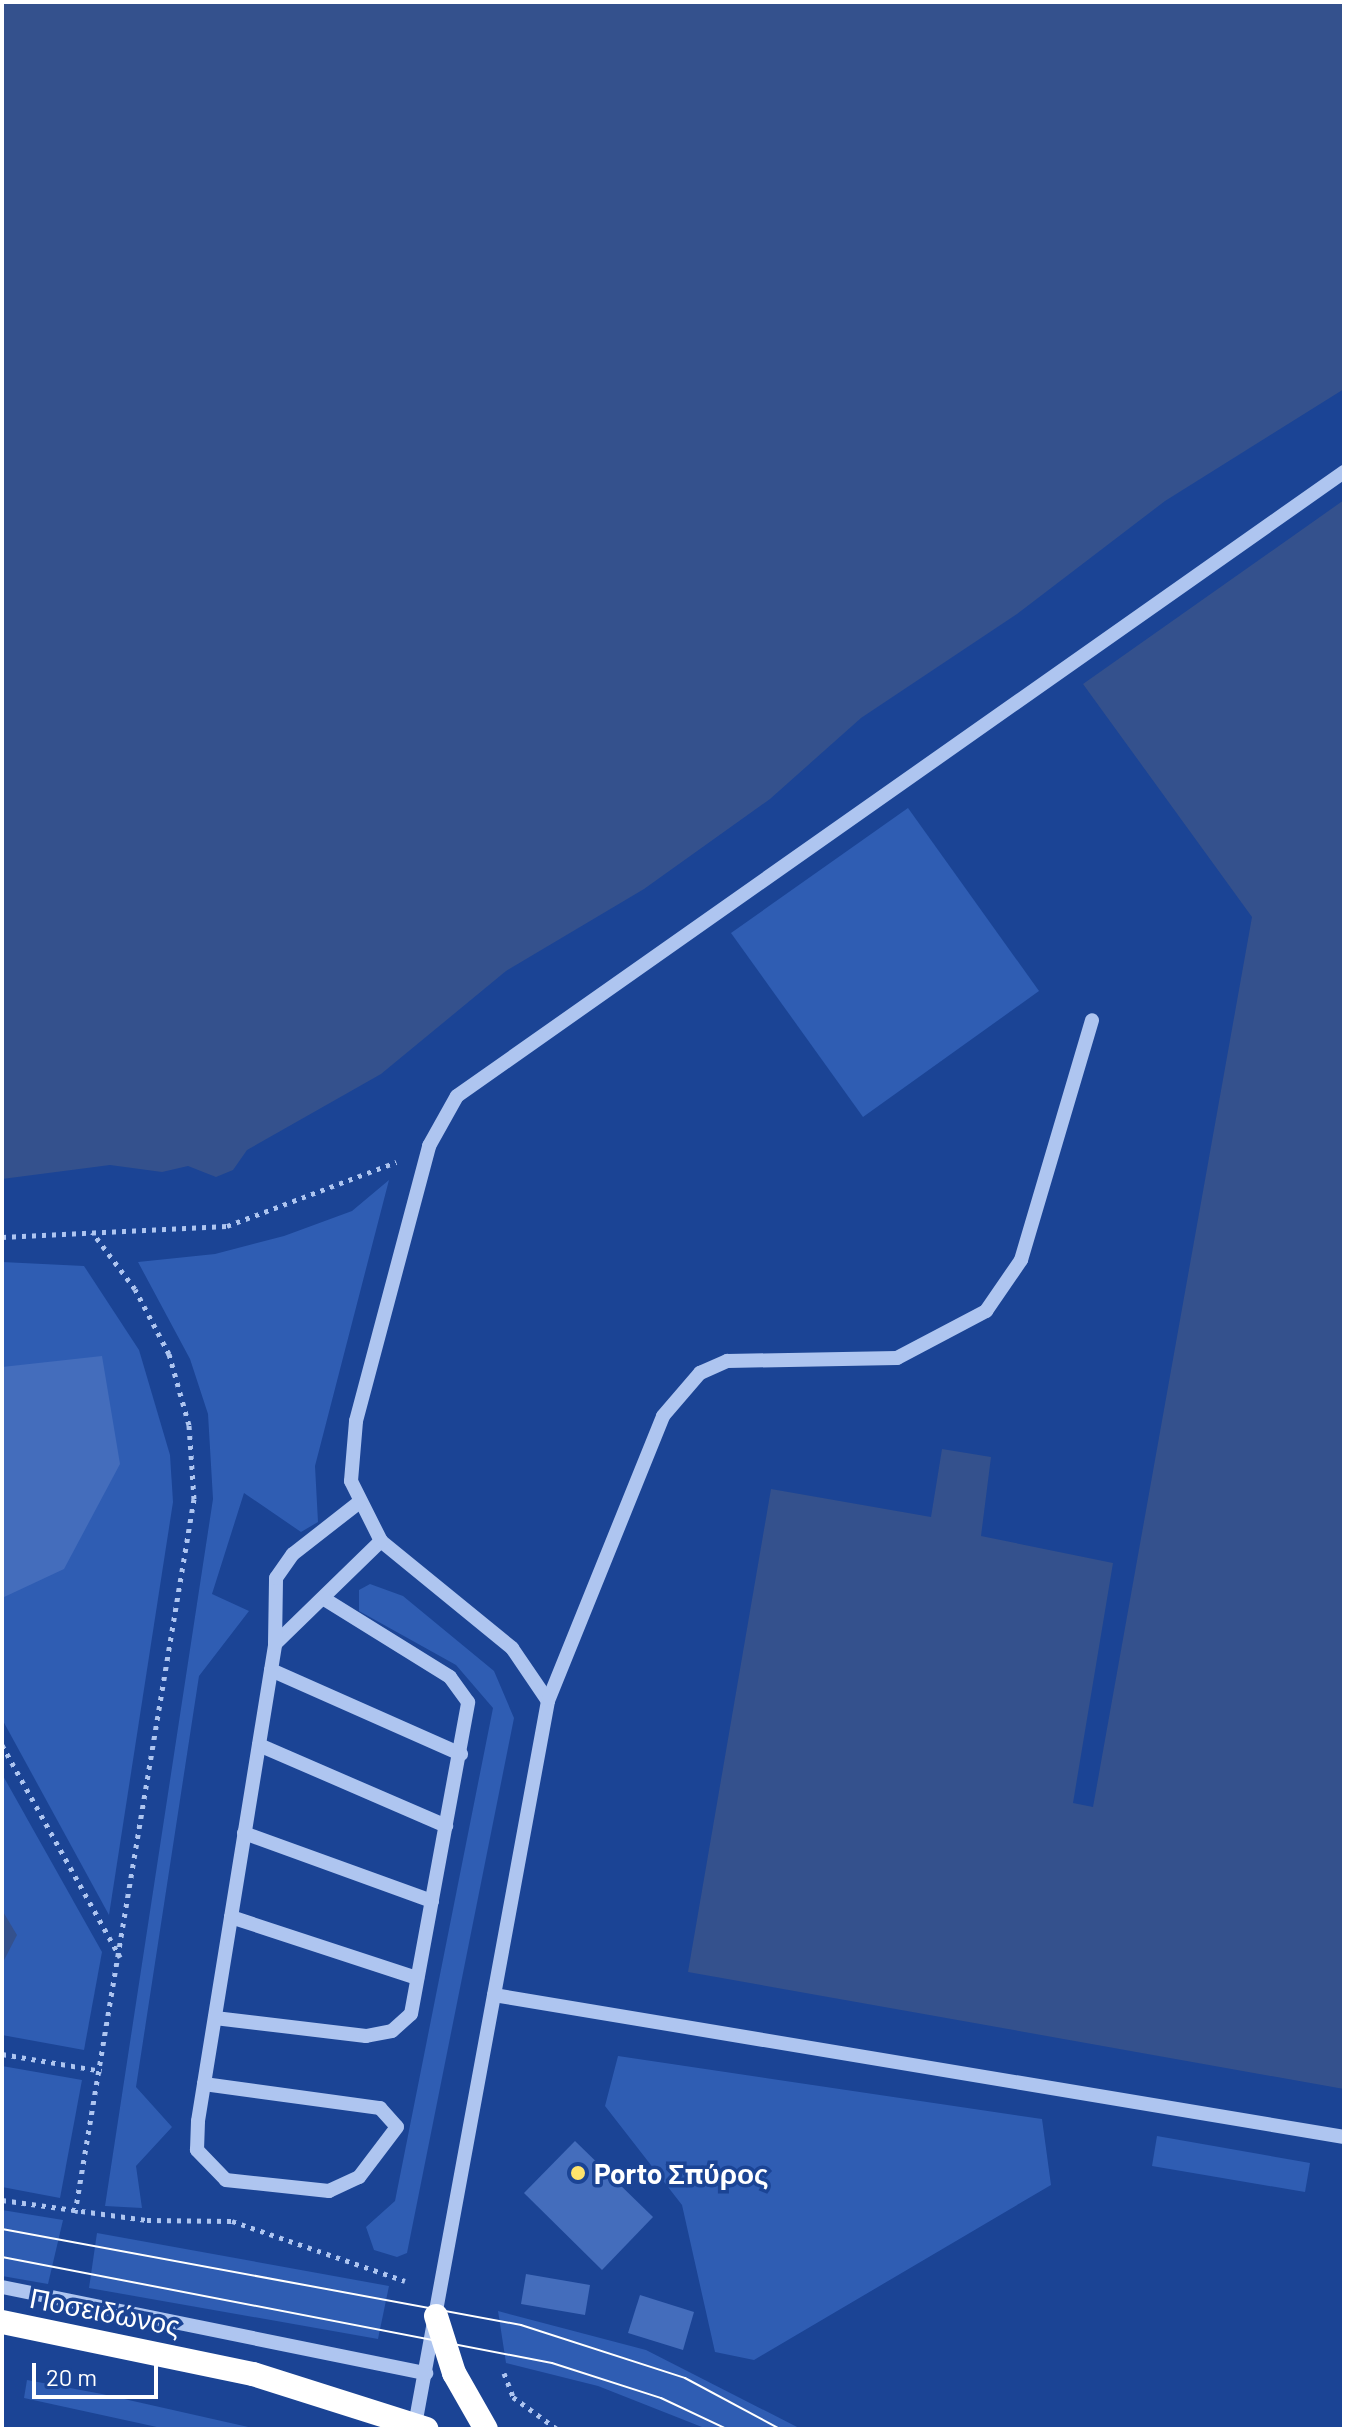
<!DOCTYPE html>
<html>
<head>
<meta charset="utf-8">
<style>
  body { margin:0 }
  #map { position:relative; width:1346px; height:2431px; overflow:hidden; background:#1b4495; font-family:Barlow,sans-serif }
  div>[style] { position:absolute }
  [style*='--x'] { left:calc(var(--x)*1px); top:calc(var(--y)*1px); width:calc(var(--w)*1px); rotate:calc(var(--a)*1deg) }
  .green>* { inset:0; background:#2f5db3 }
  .water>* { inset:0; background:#34518d }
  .building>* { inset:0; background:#446dbc }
  .path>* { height:5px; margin-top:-2.5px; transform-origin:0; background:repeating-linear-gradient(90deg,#aec5f0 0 4px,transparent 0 10px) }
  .minor>* { height:14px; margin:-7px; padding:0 7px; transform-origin:7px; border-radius:7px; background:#aec5f0 }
  .highway>* { height:24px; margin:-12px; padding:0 12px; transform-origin:12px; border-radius:12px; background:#fff }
  .tram>* { height:2px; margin:-1px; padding:0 1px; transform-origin:1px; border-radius:1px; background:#fff }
  .dots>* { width:22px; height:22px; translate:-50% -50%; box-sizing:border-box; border:4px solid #1b4495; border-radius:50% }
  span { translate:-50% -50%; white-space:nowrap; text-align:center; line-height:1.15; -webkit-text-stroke:7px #1b4495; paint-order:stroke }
  .poi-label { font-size:28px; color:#fff; font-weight:700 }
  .left { translate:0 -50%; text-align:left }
  .street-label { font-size:28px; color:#fff }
  .frame { position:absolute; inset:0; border:4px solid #fff; pointer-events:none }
  .scale { position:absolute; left:32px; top:2363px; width:126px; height:36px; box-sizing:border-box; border:4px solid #fff; border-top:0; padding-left:10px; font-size:24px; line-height:28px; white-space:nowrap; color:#fff; -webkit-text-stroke:6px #1b4495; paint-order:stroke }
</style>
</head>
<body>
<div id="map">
  <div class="green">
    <div style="clip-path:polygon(908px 808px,1039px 991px,863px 1117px,731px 933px)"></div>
    <div style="clip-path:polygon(389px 1180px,315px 1466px,318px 1522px,301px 1532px,244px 1493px,212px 1594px,249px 1611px,199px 1676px,136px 2087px,172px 2127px,136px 2166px,142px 2208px,105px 2206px,213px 1499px,208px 1414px,190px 1359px,138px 1262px,215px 1254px,284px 1236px,352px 1211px)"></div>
    <div style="clip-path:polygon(2px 1262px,84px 1266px,139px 1350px,170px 1455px,173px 1502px,109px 1915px,2px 1719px)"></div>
    <div style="clip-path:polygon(370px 1584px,403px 1596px,494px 1671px,514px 1718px,407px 2253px,397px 2257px,374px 2250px,366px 2227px,395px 2201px,493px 1708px,456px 1665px,359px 1611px,359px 1590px)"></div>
    <div style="clip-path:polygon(2px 1774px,102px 1952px,84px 2050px,2px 2035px)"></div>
    <div style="clip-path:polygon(618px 2056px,1042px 2119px,1051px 2185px,754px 2360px,715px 2352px,682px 2205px,605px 2106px)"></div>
    <div style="clip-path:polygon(2px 2066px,82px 2080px,60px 2198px,2px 2187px)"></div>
    <div style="clip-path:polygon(1157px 2136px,1310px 2163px,1305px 2192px,1152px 2166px)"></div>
    <div style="clip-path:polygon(2px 2210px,63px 2220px,48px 2284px,2px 2276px)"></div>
    <div style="clip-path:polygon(97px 2233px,389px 2286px,378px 2339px,89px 2288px)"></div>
    <div style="clip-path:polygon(498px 2311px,646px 2350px,801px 2429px,707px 2429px,598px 2386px,506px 2363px)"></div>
    <div style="clip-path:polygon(27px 2380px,102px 2394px,257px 2429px,166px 2429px,24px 2398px)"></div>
  </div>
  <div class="water">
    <div style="clip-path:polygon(2px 2px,1344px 2px,1344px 389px,1165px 501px,1017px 614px,861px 718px,770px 799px,644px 889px,506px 971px,381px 1074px,247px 1150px,233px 1170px,216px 1177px,188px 1166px,162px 1172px,110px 1165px,2px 1179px)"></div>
    <div style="clip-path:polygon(1344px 500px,1344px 2089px,688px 1972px,771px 1489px,931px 1517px,942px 1449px,991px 1457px,981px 1536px,1113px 1563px,1073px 1803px,1093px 1807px,1252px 917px,1083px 684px)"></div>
    <div style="clip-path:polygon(2px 1910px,17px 1935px,2px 1964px)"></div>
  </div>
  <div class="building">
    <div style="clip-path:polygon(102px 1356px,120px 1464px,64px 1569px,2px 1598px,2px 1367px)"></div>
    <div style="clip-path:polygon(575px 2141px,653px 2217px,602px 2270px,524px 2193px)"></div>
    <div style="clip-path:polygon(526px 2274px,590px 2285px,585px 2315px,521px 2304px)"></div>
    <div style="clip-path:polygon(640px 2295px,694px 2312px,683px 2350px,628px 2333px)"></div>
  </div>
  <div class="path">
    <div style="--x:2;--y:1237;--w:225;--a:-2.8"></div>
    <div style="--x:227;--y:1226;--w:181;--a:-20.7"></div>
    <div style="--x:2;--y:1745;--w:243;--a:60.9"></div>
    <div style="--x:2;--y:2054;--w:101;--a:9.6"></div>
    <div style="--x:2;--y:2200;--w:146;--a:7.9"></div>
    <div style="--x:147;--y:2220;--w:85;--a:0.7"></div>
    <div style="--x:232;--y:2221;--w:183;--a:19.1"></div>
    <div style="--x:75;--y:2213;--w:724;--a:-80.54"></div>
    <div style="--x:194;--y:1499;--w:74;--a:-93.9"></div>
    <div style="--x:189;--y:1425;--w:74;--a:-105.7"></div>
    <div style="--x:169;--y:1354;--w:73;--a:-117.6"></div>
    <div style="--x:135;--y:1289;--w:71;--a:-127"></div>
    <div style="--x:504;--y:2373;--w:26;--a:69"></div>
    <div style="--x:513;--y:2397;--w:54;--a:36"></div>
  </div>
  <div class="minor">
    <div style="--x:275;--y:1644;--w:148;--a:-44.2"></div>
    <div style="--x:271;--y:1670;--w:208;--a:23.9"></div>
    <div style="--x:548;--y:1701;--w:64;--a:-124.2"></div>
    <div style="--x:512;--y:1648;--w:169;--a:-140.8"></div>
    <div style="--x:381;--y:1541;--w:67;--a:-116.6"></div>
    <div style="--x:351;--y:1481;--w:60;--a:-85.2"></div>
    <div style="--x:356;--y:1421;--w:285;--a:-75.1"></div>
    <div style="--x:429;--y:1146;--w:57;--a:-60.8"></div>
    <div style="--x:457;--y:1096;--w:1085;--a:-35.13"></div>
    <div style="--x:259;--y:1745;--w:204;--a:23.4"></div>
    <div style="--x:244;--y:1833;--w:200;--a:19.9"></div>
    <div style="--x:231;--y:1917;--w:196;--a:18.2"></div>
    <div style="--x:494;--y:1995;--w:862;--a:9.48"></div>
    <div style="--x:215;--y:2018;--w:152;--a:6.8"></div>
    <div style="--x:366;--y:2036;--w:26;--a:-11"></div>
    <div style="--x:392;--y:2031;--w:25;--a:-42"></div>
    <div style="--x:411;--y:2014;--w:317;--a:-79.6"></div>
    <div style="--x:468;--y:1702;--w:31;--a:-126"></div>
    <div style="--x:450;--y:1677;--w:146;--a:-148.2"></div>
    <div style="--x:204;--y:2084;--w:178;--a:7.8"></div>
    <div style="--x:380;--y:2108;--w:25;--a:48"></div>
    <div style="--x:397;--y:2127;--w:63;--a:127.2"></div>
    <div style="--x:359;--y:2177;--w:33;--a:155"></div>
    <div style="--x:329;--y:2191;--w:104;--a:-173.9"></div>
    <div style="--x:226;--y:2180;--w:42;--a:-134"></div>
    <div style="--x:197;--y:2150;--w:29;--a:-88"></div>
    <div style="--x:198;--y:2121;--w:483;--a:-80.8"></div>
    <div style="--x:275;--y:1644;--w:66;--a:-89.1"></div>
    <div style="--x:276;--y:1578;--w:29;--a:-55"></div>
    <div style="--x:293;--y:1554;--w:81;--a:-38"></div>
    <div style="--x:2;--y:2287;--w:433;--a:11.5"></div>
    <div style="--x:415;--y:2425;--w:736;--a:-79.59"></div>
    <div style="--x:548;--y:1701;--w:307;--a:-68"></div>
    <div style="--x:663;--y:1416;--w:57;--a:-49.3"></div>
    <div style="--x:700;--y:1373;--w:30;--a:-24"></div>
    <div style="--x:727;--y:1361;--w:170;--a:-1"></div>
    <div style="--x:897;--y:1358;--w:101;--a:-27.8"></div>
    <div style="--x:986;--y:1311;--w:62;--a:-55.5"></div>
    <div style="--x:1021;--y:1260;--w:250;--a:-73.5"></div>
  </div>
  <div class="highway">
    <div style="--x:436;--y:2316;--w:60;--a:72.5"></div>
    <div style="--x:454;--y:2373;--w:64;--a:60.3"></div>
    <div style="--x:2;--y:2322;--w:256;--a:11.7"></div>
    <div style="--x:253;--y:2374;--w:182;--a:17.6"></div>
  </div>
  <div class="tram">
    <div style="--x:2;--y:2229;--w:528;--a:10.48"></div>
    <div style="--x:521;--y:2325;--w:172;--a:17.9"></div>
    <div style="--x:685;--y:2378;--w:108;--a:28.2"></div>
    <div style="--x:2;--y:2257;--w:560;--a:10.91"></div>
    <div style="--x:552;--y:2363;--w:114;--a:17.8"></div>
    <div style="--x:661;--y:2398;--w:73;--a:25.2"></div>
  </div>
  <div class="dots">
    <div style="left:578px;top:2173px;background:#ffe36c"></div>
  </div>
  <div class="poi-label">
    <span class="left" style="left:594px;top:2173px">Porto Σπύρος</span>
  </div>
  <div class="street-label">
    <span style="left:105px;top:2311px;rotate:11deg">Ποσειδώνος</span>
  </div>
  <div class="frame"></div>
  <div class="scale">20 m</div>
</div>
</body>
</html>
